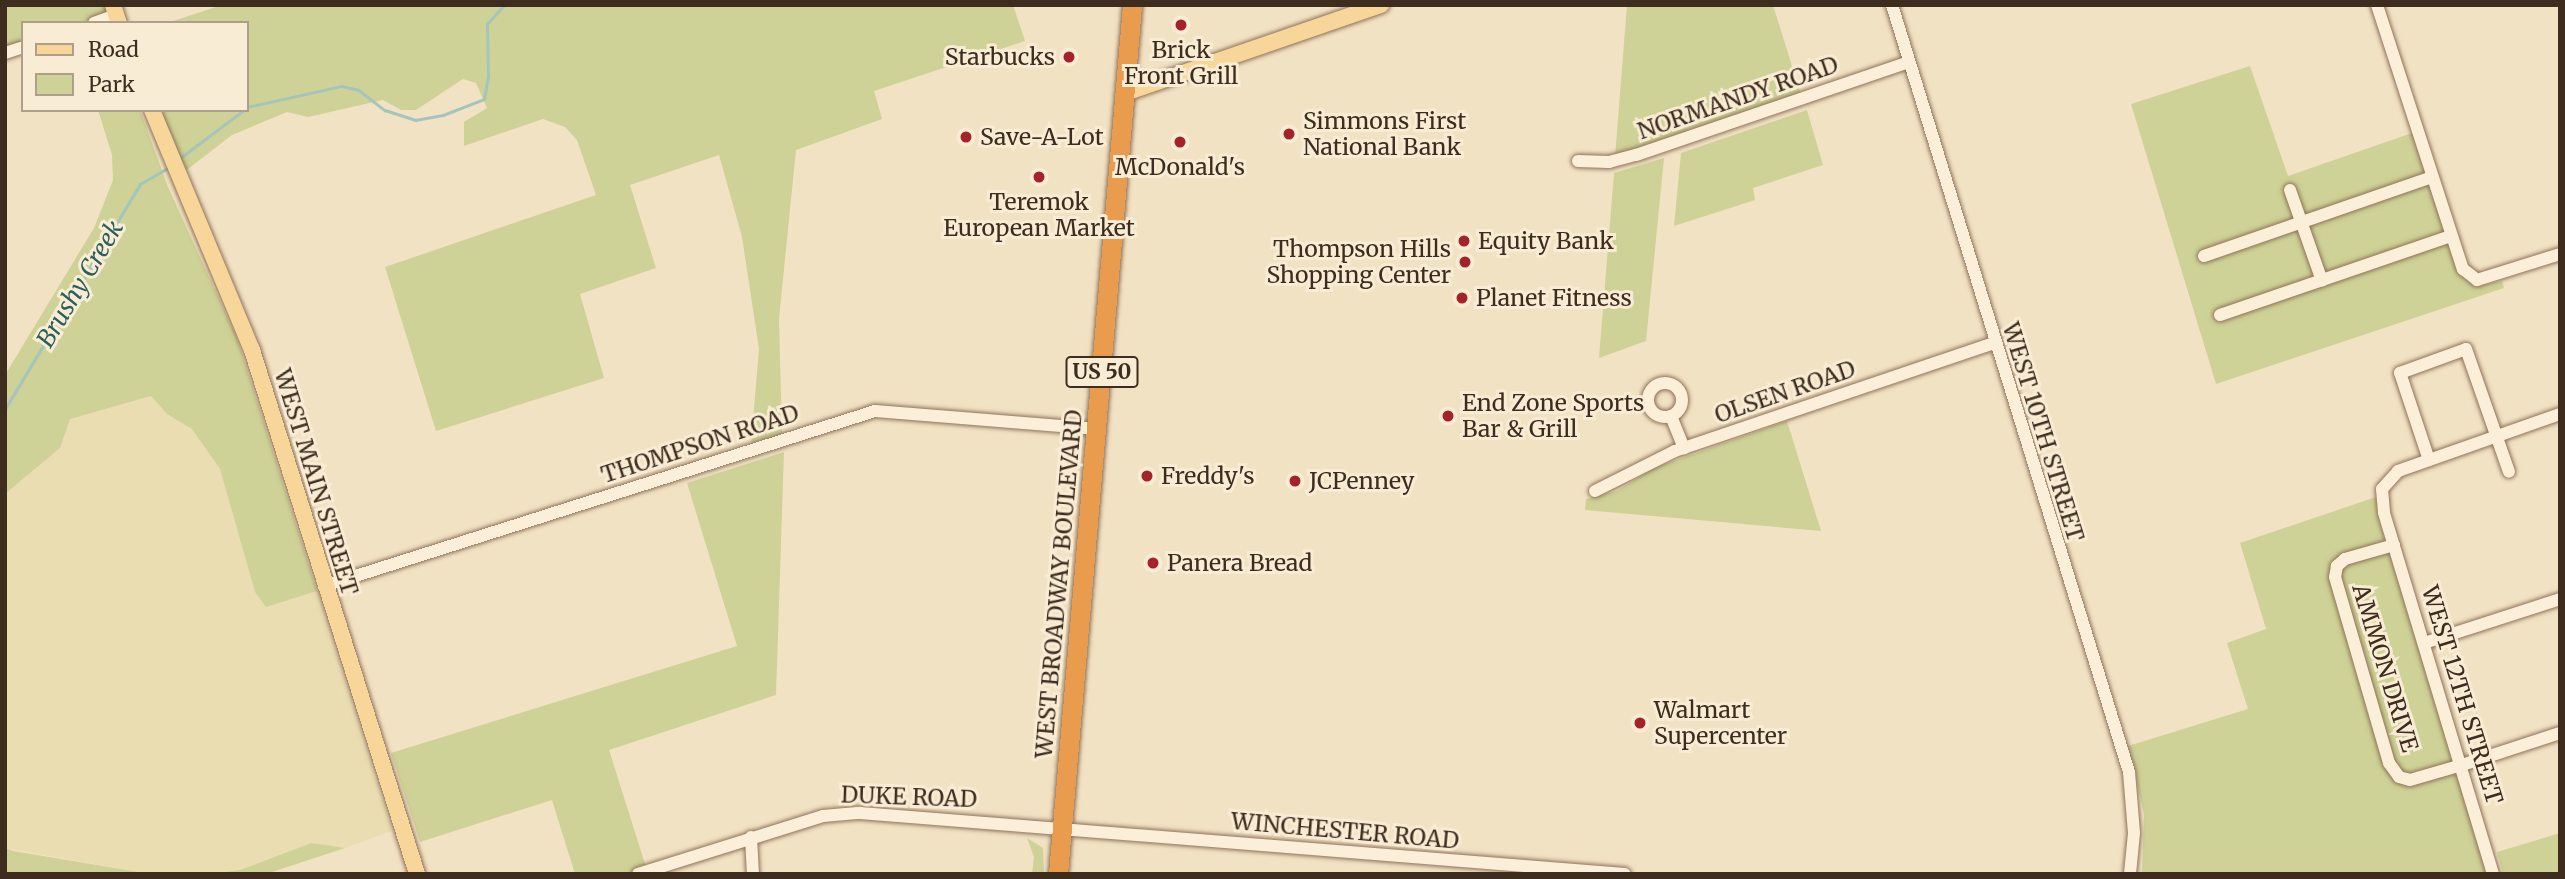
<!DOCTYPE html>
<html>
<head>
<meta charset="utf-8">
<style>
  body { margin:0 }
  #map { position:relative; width:2565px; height:879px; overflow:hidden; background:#f2e2c4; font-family:Merriweather,serif }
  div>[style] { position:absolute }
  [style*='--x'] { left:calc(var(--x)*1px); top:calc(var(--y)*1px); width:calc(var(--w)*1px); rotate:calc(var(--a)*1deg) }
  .farmland>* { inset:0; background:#e9ddb1 }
  .green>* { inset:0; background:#ced296 }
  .stream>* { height:2.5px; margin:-1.25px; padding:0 1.25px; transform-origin:1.25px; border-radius:1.25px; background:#a6c5ba }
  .roads { filter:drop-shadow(0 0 2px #8f7358) drop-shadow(0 0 2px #8f7358) }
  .minor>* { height:12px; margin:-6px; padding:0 6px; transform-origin:6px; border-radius:6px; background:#fcefd9 }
  .minor>.ring { margin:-6px; padding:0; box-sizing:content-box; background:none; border:12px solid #fcefd9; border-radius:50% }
  .major>* { height:16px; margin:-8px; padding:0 8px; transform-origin:8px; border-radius:8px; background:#f8d699 }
  .highway>* { height:19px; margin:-9.5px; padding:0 9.5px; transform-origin:9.5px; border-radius:9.5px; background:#e99c4e }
  .dots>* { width:19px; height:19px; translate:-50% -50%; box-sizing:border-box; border:4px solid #f9ecd5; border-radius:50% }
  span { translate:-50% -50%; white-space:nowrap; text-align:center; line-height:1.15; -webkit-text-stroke:6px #f9ecd5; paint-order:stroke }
  .shield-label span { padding:2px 5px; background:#f9ecd5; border:2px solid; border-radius:5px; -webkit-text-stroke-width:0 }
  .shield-label { font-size:21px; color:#3e2c1e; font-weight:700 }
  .poi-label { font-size:23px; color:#3e2c1e }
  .right { translate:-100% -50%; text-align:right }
  .left { translate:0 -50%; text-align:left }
  .street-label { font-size:23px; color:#3e2c1e }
  .water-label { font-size:24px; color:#2b5f59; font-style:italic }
  .frame { position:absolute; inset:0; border:7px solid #3e2c1e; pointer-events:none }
  .legend { position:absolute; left:21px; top:21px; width:228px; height:91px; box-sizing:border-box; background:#f9ecd5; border:2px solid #ae9f8c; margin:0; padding:9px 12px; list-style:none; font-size:21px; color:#3e2c1e }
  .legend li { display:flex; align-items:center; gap:14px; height:35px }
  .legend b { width:35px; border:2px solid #ae9f8c }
</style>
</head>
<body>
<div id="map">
  <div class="farmland">
    <div style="clip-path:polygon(151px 396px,167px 414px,192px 429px,220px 469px,255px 592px,266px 607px,317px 591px,392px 831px,345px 848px,311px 843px,240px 870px,211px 874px,151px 874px,5px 848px,5px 494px,60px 448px,69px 419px)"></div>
  </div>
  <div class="green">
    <div style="clip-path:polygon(5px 5px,106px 5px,108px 10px,104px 20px,96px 23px,23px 23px,23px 47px,5px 53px)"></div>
    <div style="clip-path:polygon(222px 5px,1013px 5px,1025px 41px,874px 91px,882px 119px,796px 150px,779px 319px,782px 435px,751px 443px,759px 349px,742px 237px,719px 155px,630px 185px,656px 268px,580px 294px,604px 378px,436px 431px,385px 267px,596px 195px,577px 140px,565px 127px,543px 119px,464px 146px,464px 122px,487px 108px,476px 83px,463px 79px,416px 110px,401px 110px,383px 100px,308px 117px,287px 112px,232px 135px,184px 172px,160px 110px,247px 110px,247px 23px,167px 23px)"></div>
    <div style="clip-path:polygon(1627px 5px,1773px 5px,1802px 98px,1615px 157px)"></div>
    <div style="clip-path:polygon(2250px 66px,2288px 176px,2412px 133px,2456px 267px,2468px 282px,2479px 286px,2502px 281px,2504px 288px,2216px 384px,2131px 104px)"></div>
    <div style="clip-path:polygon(98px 110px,140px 110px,168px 187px,237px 338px,317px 591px,266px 607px,255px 592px,220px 469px,192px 429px,167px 414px,151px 396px,70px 419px,60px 448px,5px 494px,5px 375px,94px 228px,113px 180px,112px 155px)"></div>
    <div style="clip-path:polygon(1807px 110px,1823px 165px,1753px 188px,1755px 200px,1674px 226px,1681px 153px)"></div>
    <div style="clip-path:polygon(1664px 158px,1646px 341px,1599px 358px,1614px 173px)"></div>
    <div style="clip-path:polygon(1787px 421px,1821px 531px,1585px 510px,1586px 499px,1617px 491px,1654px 468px)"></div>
    <div style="clip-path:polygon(784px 452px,776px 695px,609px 750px,646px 867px,626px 874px,575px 874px,552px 800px,420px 842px,391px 753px,737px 646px,687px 483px)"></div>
    <div style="clip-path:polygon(2376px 497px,2380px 524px,2488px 874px,2142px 874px,2144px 814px,2128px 746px,2248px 709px,2227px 643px,2266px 629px,2240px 543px)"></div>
    <div style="clip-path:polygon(2560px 833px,2560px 874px,2503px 874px,2497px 852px)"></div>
    <div style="clip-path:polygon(1027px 838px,1043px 848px,1044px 874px,1032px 874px,1034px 857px)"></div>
    <div style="clip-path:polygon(311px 843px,345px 848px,266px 874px,211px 874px,240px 870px)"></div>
    <div style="clip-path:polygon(5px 848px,13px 851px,151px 874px,5px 874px)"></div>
  </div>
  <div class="stream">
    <div style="--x:247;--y:107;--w:97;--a:-12.5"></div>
    <div style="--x:342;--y:86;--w:17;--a:13"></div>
    <div style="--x:359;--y:90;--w:33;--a:38"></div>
    <div style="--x:385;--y:110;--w:32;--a:18"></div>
    <div style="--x:415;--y:120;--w:28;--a:-10"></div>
    <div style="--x:443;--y:115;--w:44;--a:-21.3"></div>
    <div style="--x:484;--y:99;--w:22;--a:-80"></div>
    <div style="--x:488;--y:77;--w:53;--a:-91.1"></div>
    <div style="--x:487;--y:24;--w:25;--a:-48"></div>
    <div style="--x:180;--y:158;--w:80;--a:-36.9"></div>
    <div style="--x:5;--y:409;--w:262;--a:-59"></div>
    <div style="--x:140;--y:184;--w:30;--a:-30"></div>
  </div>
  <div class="roads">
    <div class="minor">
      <div style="--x:1892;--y:5;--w:803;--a:72.83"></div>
      <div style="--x:2129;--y:772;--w:61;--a:85.3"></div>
      <div style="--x:2134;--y:833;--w:41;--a:95.6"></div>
      <div style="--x:2377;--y:5;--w:278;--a:72"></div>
      <div style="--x:2463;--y:269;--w:18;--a:38"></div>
      <div style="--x:2477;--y:280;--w:87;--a:-17.4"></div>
      <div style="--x:94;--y:23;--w:23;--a:-20"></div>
      <div style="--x:5;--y:53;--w:19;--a:-18"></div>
      <div style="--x:1578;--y:161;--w:31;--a:2"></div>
      <div style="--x:1609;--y:162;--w:28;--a:-15"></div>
      <div style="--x:1636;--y:155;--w:288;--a:-18.8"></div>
      <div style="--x:2290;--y:190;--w:96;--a:70.6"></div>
      <div style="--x:2204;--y:256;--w:241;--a:-19.1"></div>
      <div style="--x:2220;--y:315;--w:244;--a:-18.9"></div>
      <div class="ring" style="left:1648px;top:383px;width:22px;height:22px"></div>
      <div style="--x:1671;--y:416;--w:35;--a:68"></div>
      <div style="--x:2429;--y:460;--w:92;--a:-108.4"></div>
      <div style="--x:2400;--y:373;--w:70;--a:-20"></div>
      <div style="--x:2466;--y:349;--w:130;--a:70.7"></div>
      <div style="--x:1595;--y:491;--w:89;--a:-26.6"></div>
      <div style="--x:1675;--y:451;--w:337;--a:-18.7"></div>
      <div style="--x:2394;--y:545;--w:51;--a:164.1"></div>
      <div style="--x:2345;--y:559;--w:11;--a:139"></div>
      <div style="--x:2337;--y:566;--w:11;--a:100"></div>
      <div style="--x:2335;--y:577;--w:194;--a:73.8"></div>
      <div style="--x:2389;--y:763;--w:17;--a:54"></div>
      <div style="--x:2399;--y:777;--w:11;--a:15"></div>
      <div style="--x:2410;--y:780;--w:54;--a:-16.1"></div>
      <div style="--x:2462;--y:765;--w:103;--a:-18.1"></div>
      <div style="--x:324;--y:586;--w:578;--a:-17.62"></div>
      <div style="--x:875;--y:411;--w:224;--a:4.6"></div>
      <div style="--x:2424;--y:643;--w:143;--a:-17.9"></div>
      <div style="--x:751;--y:837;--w:37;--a:87"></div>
      <div style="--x:638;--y:874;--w:194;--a:-17.4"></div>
      <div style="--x:823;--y:816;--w:37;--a:-5"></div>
      <div style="--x:860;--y:813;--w:767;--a:4.56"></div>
      <div style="--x:2493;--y:874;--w:378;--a:-106.8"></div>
      <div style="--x:2384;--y:512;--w:23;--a:-95"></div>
      <div style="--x:2382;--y:489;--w:24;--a:-48"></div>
      <div style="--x:2398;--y:471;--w:172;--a:-19.4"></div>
    </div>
    <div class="major">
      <div style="--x:113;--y:5;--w:19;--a:72"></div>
      <div style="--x:1125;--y:93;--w:271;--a:-19"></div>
      <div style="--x:152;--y:110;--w:260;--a:67.4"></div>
      <div style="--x:252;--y:350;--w:549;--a:72.52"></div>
    </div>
    <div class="highway">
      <div style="--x:1058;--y:874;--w:872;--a:-85.13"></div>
    </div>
  </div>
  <div class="dots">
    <div style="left:1181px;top:25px;background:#a4222a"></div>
    <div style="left:1069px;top:57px;background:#a4222a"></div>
    <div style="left:1289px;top:134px;background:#a4222a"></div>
    <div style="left:966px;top:137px;background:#a4222a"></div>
    <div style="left:1180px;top:142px;background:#a4222a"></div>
    <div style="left:1039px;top:177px;background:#a4222a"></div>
    <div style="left:1464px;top:241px;background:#a4222a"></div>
    <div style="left:1465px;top:262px;background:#a4222a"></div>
    <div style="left:1462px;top:298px;background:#a4222a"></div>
    <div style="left:1448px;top:416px;background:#a4222a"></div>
    <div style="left:1147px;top:476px;background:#a4222a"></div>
    <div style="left:1295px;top:481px;background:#a4222a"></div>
    <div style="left:1153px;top:563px;background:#a4222a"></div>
    <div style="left:1640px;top:723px;background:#a4222a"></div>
  </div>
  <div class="shield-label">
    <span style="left:1102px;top:372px">US 50</span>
  </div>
  <div class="poi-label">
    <span style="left:1181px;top:63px">Brick<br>Front Grill</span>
    <span class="right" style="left:1055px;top:57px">Starbucks</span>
    <span class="left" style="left:1303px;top:134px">Simmons First<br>National Bank</span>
    <span class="left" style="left:980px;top:137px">Save-A-Lot</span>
    <span style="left:1180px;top:167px">McDonald's</span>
    <span style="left:1039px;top:215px">Teremok<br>European Market</span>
    <span class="left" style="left:1478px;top:241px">Equity Bank</span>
    <span class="right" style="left:1451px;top:262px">Thompson Hills<br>Shopping Center</span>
    <span class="left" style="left:1476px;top:298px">Planet Fitness</span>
    <span class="left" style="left:1462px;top:416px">End Zone Sports<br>Bar &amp; Grill</span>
    <span class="left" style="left:1161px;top:476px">Freddy's</span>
    <span class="left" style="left:1309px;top:481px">JCPenney</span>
    <span class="left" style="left:1167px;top:563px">Panera Bread</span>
    <span class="left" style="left:1654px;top:723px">Walmart<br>Supercenter</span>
  </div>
  <div class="street-label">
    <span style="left:1738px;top:98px;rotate:-19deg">NORMANDY ROAD</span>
    <span style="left:1785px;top:392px;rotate:-19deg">OLSEN ROAD</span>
    <span style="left:2043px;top:432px;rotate:73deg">WEST 10TH STREET</span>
    <span style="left:700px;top:444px;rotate:-18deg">THOMPSON ROAD</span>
    <span style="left:316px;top:482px;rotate:73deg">WEST MAIN STREET</span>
    <span style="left:1059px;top:584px;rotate:-85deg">WEST BROADWAY BOULEVARD</span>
    <span style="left:2385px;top:668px;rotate:73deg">AMMON DRIVE</span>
    <span style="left:2462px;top:695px;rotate:73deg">WEST 12TH STREET</span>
    <span style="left:909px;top:797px;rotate:2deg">DUKE ROAD</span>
    <span style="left:1345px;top:831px;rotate:5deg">WINCHESTER ROAD</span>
  </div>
  <div class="water-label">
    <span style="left:80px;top:284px;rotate:-59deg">Brushy Creek</span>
  </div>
  <div class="frame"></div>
  <ul class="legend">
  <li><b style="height:9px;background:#f8d699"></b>Road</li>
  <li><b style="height:19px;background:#ced296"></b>Park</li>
  </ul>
</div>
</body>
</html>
